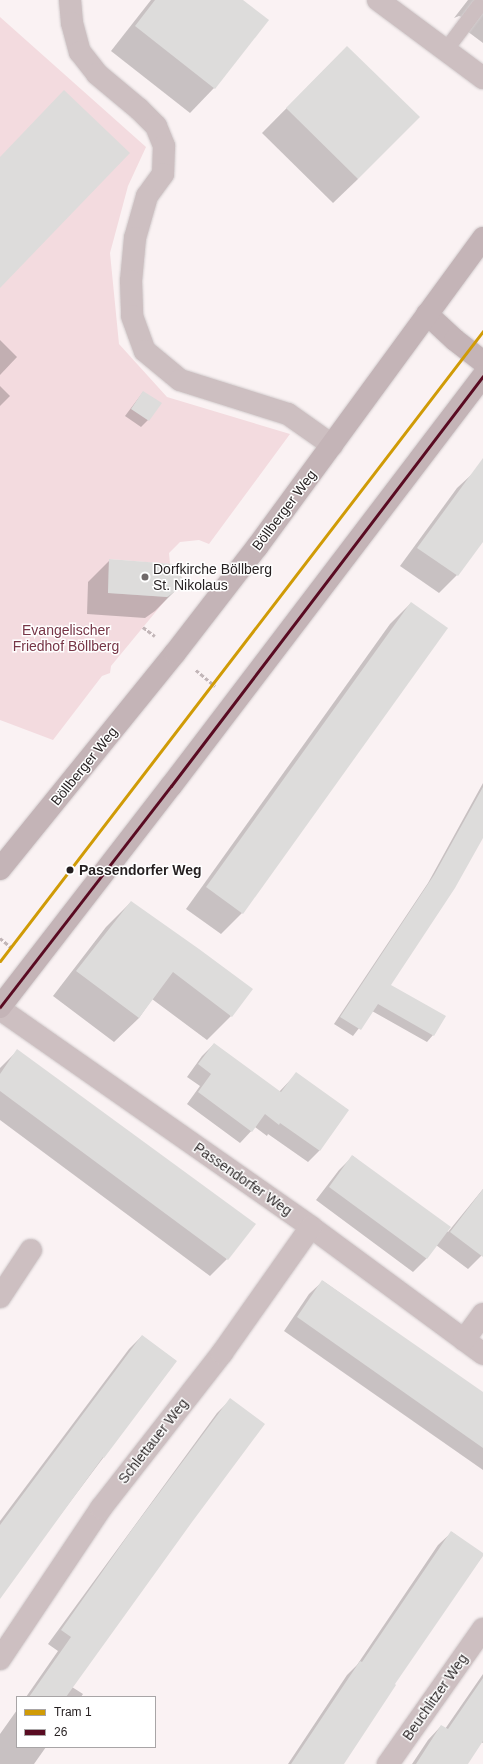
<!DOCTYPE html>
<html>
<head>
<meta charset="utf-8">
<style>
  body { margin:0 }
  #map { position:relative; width:483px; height:1764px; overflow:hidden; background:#faf2f3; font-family:Helvetica,sans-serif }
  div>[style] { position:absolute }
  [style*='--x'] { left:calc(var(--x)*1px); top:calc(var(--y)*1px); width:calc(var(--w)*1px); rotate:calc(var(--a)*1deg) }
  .green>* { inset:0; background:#f3dbdf }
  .shadow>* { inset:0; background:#0003 }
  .building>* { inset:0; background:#dddcdb }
  .path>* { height:2.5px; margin-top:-1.25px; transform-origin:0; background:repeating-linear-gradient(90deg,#c2b6b8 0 4px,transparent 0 6px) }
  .roads { filter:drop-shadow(0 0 1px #d3cdce) drop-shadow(0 0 1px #d3cdce) }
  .lane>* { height:15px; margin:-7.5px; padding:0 7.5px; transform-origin:7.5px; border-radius:7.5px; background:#cdbfc1 }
  .street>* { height:22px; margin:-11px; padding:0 11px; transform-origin:11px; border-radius:11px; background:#cdbfc1 }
  .secondary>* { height:22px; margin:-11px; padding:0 11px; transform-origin:11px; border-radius:11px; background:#c4b4b7 }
  .bus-1>* { height:3px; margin:-1.5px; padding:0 1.5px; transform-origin:1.5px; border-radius:1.5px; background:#590b22 }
  .tram-1>* { height:3px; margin:-1.5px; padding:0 1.5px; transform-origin:1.5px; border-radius:1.5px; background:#d09b06 }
  .dots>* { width:11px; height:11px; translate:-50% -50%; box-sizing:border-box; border:2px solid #fff; border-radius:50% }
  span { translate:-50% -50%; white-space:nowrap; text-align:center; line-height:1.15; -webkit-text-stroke:3px #fff; paint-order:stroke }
  .street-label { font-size:14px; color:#251f20 }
  .poi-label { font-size:14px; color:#251f20 }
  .left { translate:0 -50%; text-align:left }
  .park-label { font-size:14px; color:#763546 }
  .stop-label { font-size:14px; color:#251f20; font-weight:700 }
  .legend { position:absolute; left:16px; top:1696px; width:140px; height:52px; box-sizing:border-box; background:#fff; border:1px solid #a8a5a6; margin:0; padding:5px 7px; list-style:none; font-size:12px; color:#251f20 }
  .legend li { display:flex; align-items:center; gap:8px; height:20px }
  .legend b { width:20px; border:1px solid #a8a5a6 }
</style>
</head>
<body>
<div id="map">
  <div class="green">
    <div style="clip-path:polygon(0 17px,146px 147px,128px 186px,110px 253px,119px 344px,167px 397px,290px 434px,209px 544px,199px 540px,180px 542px,169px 553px,170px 564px,109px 559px,108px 593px,168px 597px,111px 666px,110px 673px,102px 676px,53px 740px,0 720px)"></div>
  </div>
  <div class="shadow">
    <div style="clip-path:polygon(151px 0,241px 0,267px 20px,214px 88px,190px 113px,111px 51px)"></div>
    <div style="clip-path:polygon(468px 0,483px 0,483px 43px,467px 31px,465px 18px,459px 16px,454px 18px)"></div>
    <div style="clip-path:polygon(347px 47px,358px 179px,333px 203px,262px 133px)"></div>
    <div style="clip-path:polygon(0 340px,17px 357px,0 375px)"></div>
    <div style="clip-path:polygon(0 386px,10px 396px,0 406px)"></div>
    <div style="clip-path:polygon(143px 392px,148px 420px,141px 427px,125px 416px)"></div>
    <div style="clip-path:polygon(483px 464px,483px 540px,457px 575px,439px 593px,400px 566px,457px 488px)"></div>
    <div style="clip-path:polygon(110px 560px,176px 590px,155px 611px,145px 618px,87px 614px,88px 582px)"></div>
    <div style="clip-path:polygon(411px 603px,242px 913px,221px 934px,186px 909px,390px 624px)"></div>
    <div style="clip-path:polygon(483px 783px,483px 836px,389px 985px,433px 1035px,427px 1042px,372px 1011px,353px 1036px,334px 1024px,428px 883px)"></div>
    <div style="clip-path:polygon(131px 902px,231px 1016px,207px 1040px,152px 999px,139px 1018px,114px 1042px,53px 996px,106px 927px)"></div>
    <div style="clip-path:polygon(214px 1044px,279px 1092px,296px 1074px,348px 1110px,319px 1151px,308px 1162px,268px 1134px,267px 1136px,255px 1127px,240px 1143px,187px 1104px,200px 1086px,187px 1077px,202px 1056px)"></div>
    <div style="clip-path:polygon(17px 1051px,227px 1259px,210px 1276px,0 1120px,0 1068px)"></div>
    <div style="clip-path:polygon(353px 1156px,448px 1232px,483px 1189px,483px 1254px,468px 1269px,436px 1245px,426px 1259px,413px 1272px,316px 1200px,339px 1170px)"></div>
    <div style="clip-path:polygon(323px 1281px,483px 1394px,483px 1470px,284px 1331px,309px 1294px)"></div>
    <div style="clip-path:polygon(142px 1336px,176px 1361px,0 1595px,0 1521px,129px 1349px)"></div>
    <div style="clip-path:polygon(230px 1400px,191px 1521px,72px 1687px,83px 1694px,81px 1697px,26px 1697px,58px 1651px,48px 1644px,217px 1413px)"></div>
    <div style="clip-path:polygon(452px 1532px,483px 1555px,393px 1684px,342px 1764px,288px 1764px,347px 1675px,357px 1665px,438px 1545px)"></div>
    <div style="clip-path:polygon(483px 1674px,483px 1743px,481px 1742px,467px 1764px,412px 1764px,428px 1740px,441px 1726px,445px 1729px)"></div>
    <div style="clip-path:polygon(17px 1710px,17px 1747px,46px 1747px,34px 1764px,0 1764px,0 1734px)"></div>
  </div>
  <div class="building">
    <div style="clip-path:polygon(155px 0,243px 0,269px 20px,215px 89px,135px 26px)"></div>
    <div style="clip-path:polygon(347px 46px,420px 117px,358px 179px,286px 108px)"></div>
    <div style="clip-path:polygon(64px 90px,130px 153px,0 288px,0 157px)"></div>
    <div style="clip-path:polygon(143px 391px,162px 403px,149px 421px,131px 409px)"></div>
    <div style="clip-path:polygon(483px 458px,483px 542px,458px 576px,417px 548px)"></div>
    <div style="clip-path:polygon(109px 559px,173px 564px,184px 581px,177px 590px,167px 597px,108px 593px)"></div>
    <div style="clip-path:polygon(411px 602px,448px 628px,243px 914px,206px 887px)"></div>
    <div style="clip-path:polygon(483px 787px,483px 838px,455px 888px,391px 985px,446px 1016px,434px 1036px,378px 1004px,361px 1030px,340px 1017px,434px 875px)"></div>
    <div style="clip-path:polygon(131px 901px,199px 949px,253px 989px,232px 1017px,173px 972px,139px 1018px,76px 971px)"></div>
    <div style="clip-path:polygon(214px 1043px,281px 1092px,296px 1072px,349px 1110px,320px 1151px,280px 1123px,279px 1125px,265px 1114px,252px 1132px,198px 1092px,211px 1074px,198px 1064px)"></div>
    <div style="clip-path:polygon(17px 1049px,256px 1224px,228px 1260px,0 1091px,0 1074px)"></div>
    <div style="clip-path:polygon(352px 1155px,451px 1227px,427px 1259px,329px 1187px)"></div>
    <div style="clip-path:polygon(483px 1189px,483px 1257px,450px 1232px)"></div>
    <div style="clip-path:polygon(322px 1280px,483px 1392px,483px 1448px,297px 1317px)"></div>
    <div style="clip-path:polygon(142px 1335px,177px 1361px,104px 1458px,103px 1457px,0 1599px,0 1525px)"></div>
    <div style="clip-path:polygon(230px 1398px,265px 1424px,192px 1522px,66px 1697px,29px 1697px,71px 1637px,61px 1630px,131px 1531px)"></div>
    <div style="clip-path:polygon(451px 1531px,483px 1553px,483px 1556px,395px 1684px,396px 1685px,344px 1764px,291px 1764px,360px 1661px,362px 1662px)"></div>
    <div style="clip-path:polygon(483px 1678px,483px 1741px,468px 1764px,416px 1764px,441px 1725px,448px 1729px)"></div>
  </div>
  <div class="path">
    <div style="--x:143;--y:627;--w:15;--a:37"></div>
    <div style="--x:196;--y:670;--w:25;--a:40"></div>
    <div style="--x:0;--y:938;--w:16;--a:40"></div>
  </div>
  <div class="roads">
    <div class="lane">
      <div style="--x:445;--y:50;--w:55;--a:-53.1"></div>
    </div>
    <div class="street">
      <div style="--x:70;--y:0;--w:23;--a:85"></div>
      <div style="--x:72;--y:23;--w:30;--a:75"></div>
      <div style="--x:80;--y:52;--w:28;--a:52"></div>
      <div style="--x:97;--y:74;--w:55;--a:39.8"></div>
      <div style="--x:139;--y:109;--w:24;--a:45"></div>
      <div style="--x:156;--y:126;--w:22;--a:68"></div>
      <div style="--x:164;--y:146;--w:28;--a:92"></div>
      <div style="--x:163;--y:174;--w:27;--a:126"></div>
      <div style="--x:147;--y:196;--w:44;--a:105.9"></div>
      <div style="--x:135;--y:238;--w:43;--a:95.3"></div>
      <div style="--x:131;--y:281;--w:35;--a:88"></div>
      <div style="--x:132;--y:316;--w:37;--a:70"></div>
      <div style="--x:145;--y:351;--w:45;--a:39.6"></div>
      <div style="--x:180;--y:380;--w:113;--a:17.5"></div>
      <div style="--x:288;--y:414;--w:54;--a:35.2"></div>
      <div style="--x:378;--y:0;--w:131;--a:36.6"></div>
      <div style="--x:0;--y:1009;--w:380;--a:35"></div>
      <div style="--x:311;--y:1227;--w:214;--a:36.4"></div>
      <div style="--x:0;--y:1297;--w:56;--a:-56.6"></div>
      <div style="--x:464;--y:1340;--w:32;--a:-54"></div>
      <div style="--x:0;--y:1659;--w:182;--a:-56.2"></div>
      <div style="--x:101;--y:1508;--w:197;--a:-52"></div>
      <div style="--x:222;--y:1353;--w:154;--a:-54.8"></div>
      <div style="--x:388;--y:1764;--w:165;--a:-54.9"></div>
    </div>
    <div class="secondary">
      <div style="--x:427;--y:314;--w:38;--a:43"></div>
      <div style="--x:455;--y:340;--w:36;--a:38"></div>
      <div style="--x:0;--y:869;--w:278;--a:-51"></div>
      <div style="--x:175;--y:653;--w:134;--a:-52.3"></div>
      <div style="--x:257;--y:547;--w:383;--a:-53.8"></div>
      <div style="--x:0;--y:1007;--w:279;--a:-52.3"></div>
      <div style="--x:171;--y:786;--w:515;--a:-52.73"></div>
    </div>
  </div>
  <div class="bus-1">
    <div style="--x:0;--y:1007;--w:279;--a:-52.3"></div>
    <div style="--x:171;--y:786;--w:515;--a:-52.73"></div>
  </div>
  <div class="tram-1">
    <div style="--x:0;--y:961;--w:794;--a:-52.52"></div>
  </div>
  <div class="dots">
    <div style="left:145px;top:577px;background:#70696a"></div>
    <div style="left:70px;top:870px;background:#251f20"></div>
  </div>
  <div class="street-label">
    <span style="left:284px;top:510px;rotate:-53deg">Böllberger Weg</span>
    <span style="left:84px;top:766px;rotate:-51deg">Böllberger Weg</span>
    <span style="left:243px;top:1179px;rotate:35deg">Passendorfer Weg</span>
    <span style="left:153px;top:1441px;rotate:-52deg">Schlettauer Weg</span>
    <span style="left:435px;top:1697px;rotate:-55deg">Beuchlitzer Weg</span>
  </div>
  <div class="poi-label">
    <span class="left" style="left:153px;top:577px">Dorfkirche Böllberg<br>St. Nikolaus</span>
  </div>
  <div class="park-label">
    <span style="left:66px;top:638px">Evangelischer<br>Friedhof Böllberg</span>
  </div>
  <div class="stop-label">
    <span class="left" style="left:79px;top:870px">Passendorfer Weg</span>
  </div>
  <ul class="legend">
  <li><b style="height:5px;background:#d09b06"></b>Tram 1</li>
  <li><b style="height:5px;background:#590b22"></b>26</li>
  </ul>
</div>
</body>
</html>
